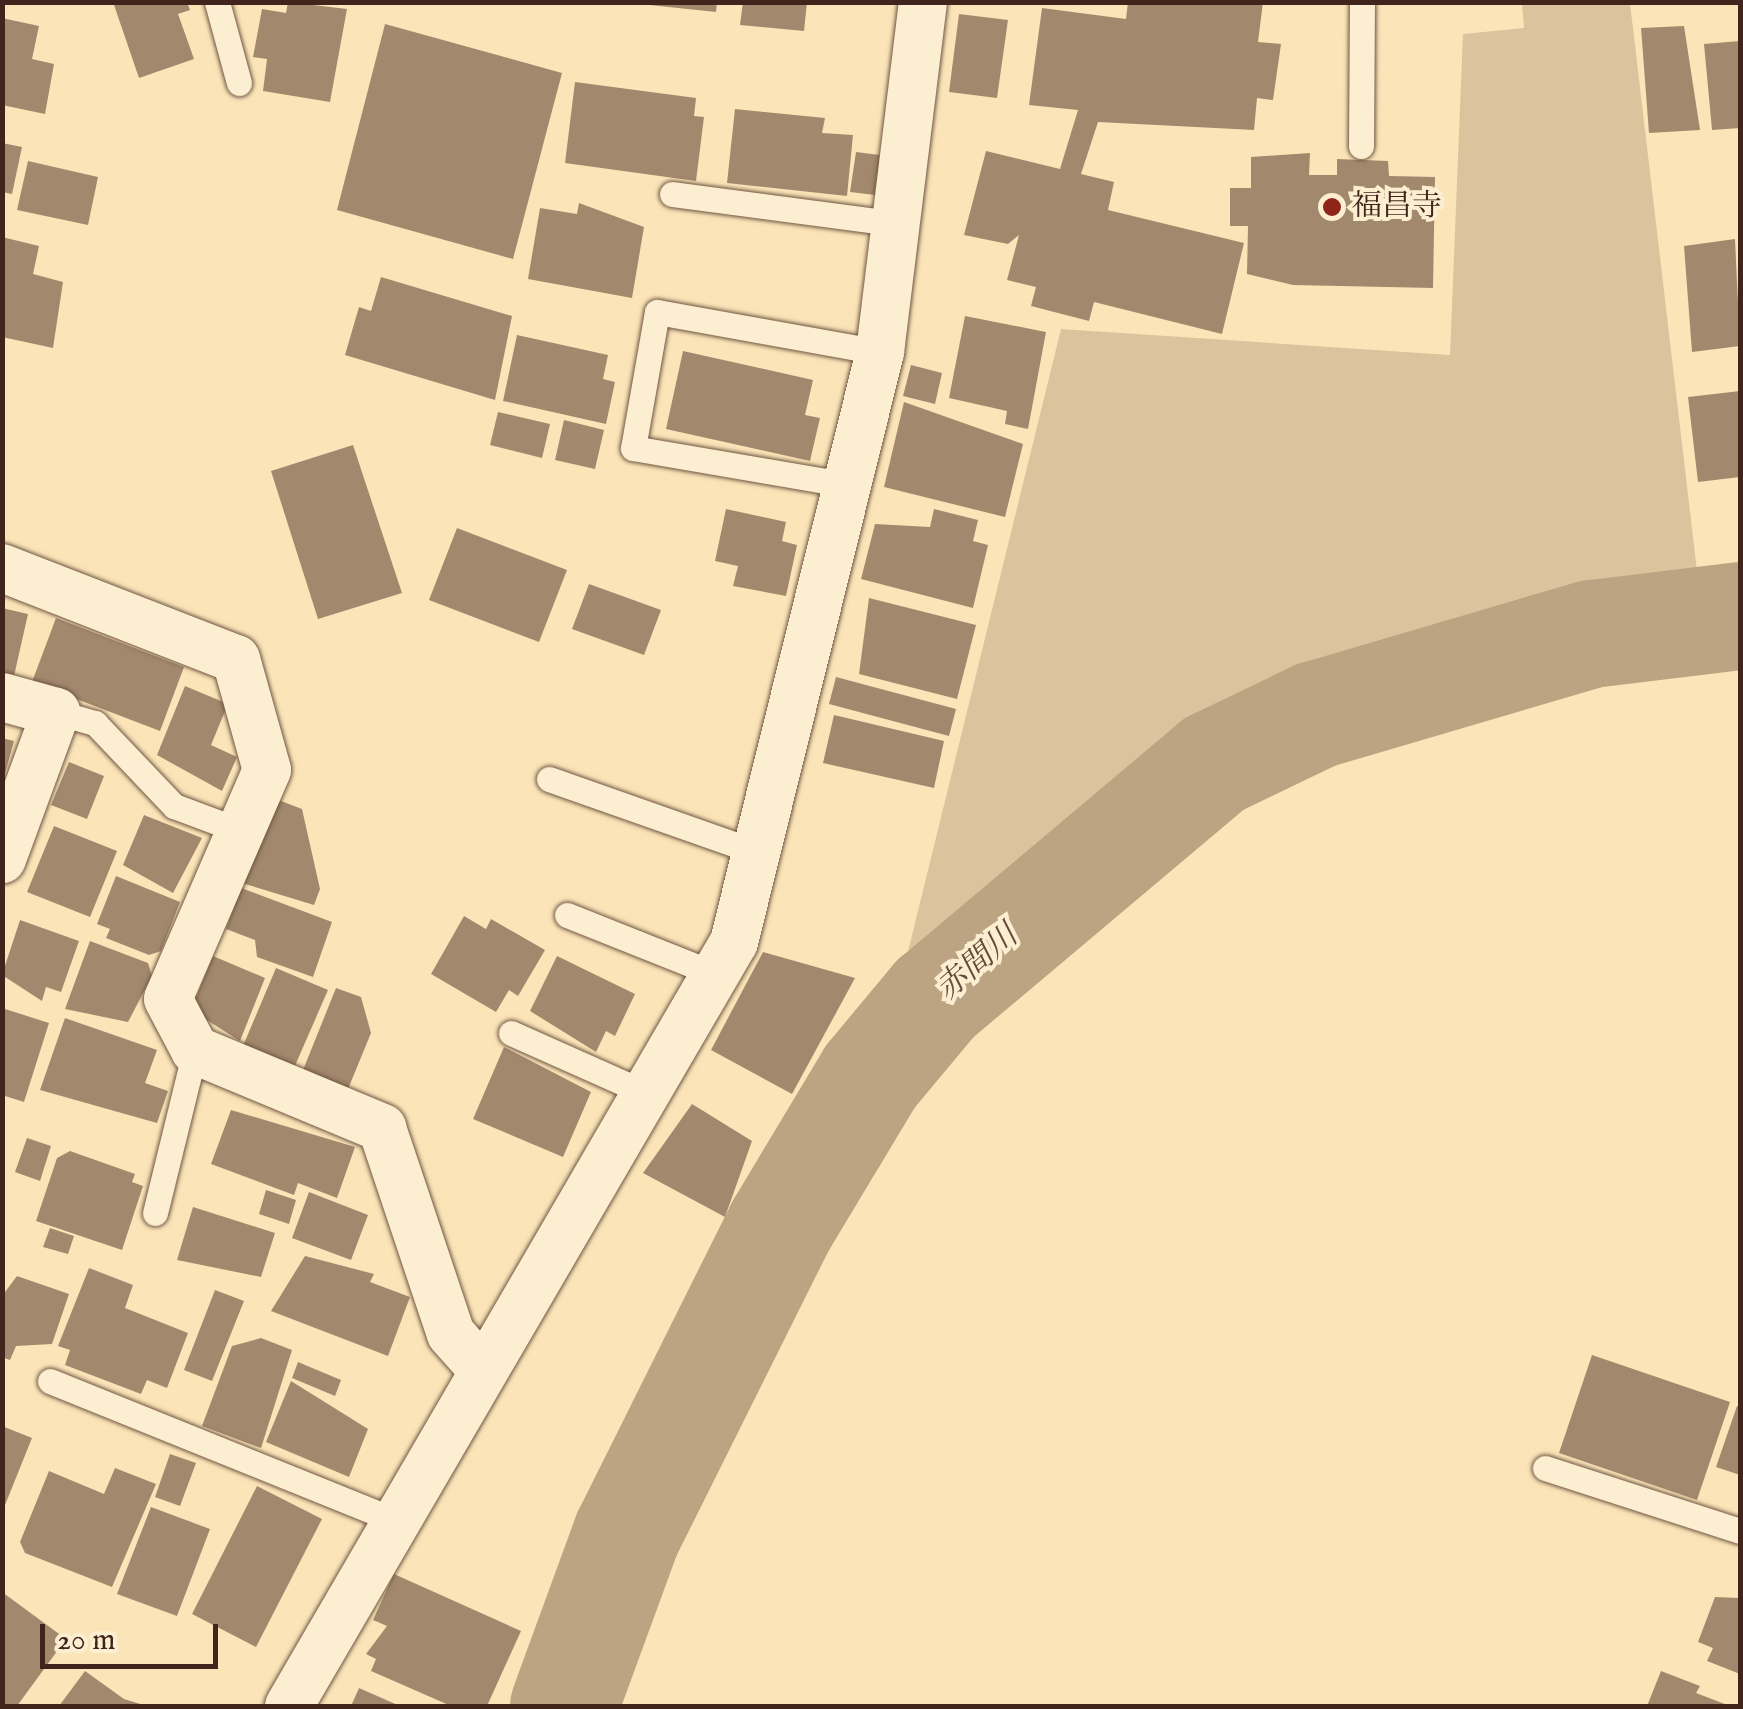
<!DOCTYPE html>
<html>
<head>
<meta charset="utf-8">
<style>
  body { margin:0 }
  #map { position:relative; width:1743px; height:1709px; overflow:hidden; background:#fbe5b8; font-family:"IM FELL English","Noto Serif JP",serif }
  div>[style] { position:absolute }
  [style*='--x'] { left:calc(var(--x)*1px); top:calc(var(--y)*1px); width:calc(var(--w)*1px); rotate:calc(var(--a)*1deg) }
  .green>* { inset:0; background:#dbc49d }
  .river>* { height:108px; margin:-54px; padding:0 54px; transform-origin:54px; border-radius:54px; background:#bca483 }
  .building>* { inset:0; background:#a2896d }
  .roads { filter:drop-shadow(0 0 2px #705543) drop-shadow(0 0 2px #705543) }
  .service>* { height:25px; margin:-12.5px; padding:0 12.5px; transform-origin:12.5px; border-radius:12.5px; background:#fceed1 }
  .minor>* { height:48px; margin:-24px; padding:0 24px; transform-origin:24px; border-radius:24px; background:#fceed1 }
  .dots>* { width:28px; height:28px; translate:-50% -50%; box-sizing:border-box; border:5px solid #fceed1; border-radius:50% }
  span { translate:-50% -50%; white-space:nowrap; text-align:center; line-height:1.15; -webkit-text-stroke:8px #fceed1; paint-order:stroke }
  .poi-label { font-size:30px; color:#41251c }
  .left { translate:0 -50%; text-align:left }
  .water-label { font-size:32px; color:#664b3b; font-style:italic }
  .frame { position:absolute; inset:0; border:5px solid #41251c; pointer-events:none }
  .scale { position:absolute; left:40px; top:1624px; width:178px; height:45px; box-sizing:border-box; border:5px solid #41251c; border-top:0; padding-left:12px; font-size:30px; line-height:35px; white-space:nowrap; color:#41251c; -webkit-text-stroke:8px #fceed1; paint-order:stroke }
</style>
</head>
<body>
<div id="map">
  <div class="green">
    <div style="clip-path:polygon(1522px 3px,1630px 3px,1700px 596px,1510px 619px,1256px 716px,1044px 862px,921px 987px,901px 980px,1061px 329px,1450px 355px,1463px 34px,1524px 28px)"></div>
  </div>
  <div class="river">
    <div style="--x:564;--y:1706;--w:183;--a:-69.9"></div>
    <div style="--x:627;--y:1534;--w:343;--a:-63.5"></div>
    <div style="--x:780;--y:1227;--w:175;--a:-59"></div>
    <div style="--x:870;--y:1077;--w:102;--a:-50.2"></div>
    <div style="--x:935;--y:999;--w:365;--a:-40.1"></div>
    <div style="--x:1214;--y:764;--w:113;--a:-25.7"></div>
    <div style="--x:1316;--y:715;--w:288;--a:-16.4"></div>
    <div style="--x:1592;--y:634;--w:149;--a:-6.9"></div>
  </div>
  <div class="building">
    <div style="clip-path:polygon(113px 2px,187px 2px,190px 10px,178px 14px,194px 59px,139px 78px)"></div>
    <div style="clip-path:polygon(288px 2px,347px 9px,330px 102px,263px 91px,267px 59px,253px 57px,262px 9px,286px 13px)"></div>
    <div style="clip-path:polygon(621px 2px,717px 2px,716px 12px)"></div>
    <div style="clip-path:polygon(743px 2px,807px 2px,804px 31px,740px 25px)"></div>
    <div style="clip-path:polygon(1128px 2px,1263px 2px,1258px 42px,1281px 44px,1273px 100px,1257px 98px,1254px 130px,1098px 122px,1081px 174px,1114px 182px,1108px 210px,1244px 243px,1222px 334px,1094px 302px,1089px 321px,1031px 306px,1036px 287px,1007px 280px,1019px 235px,1008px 244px,964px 235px,986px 151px,1060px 169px,1078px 110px,1029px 105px,1042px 8px,1126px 19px)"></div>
    <div style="clip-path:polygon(959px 14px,1008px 20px,997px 98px,949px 92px)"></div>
    <div style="clip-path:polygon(2px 18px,39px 26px,32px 59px,54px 64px,45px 114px,2px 105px)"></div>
    <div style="clip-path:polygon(385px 24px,562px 73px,513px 259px,337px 210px)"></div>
    <div style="clip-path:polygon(1684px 26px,1700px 130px,1649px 133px,1641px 28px)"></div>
    <div style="clip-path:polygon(1740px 41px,1740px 128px,1712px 130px,1704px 44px)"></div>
    <div style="clip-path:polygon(575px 82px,696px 98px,694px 116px,704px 117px,696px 181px,565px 163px)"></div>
    <div style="clip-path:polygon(735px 109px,825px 118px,822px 133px,853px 135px,847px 196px,727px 183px)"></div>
    <div style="clip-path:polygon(2px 143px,22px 147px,12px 194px,2px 192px)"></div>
    <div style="clip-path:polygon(856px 152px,880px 155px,875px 195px,850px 192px)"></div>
    <div style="clip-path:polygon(1310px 153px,1309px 175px,1337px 175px,1337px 159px,1388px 161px,1389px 176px,1435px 177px,1433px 288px,1293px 285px,1247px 274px,1248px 226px,1230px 226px,1230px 188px,1251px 188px,1251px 157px)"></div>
    <div style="clip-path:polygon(28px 161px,98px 177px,88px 225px,17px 210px)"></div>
    <div style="clip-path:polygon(579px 203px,644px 227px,632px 298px,528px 279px,540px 208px,577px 214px)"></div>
    <div style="clip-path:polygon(2px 237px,39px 246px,33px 274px,63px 282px,53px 348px,2px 337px)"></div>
    <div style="clip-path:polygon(1735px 239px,1740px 346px,1692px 352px,1684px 246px)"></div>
    <div style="clip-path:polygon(381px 277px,512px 316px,495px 400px,345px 355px,359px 307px,371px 311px)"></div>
    <div style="clip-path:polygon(965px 316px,1046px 332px,1028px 429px,1005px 424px,1007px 411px,949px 398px)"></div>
    <div style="clip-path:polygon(517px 335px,608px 355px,603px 379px,615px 382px,606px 424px,503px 401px)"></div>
    <div style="clip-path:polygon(683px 351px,813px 380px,805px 415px,820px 418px,810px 461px,666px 429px)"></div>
    <div style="clip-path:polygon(911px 365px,942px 373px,935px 404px,903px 396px)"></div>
    <div style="clip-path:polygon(1740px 391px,1740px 477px,1698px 482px,1688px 397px)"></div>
    <div style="clip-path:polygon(904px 402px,1023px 444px,1005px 517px,884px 487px)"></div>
    <div style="clip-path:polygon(498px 412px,550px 424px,542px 458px,490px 445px)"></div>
    <div style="clip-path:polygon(564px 420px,604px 430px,595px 469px,555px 460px)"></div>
    <div style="clip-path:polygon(353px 445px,402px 593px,318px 619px,271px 471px)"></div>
    <div style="clip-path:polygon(726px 509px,786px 522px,782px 541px,797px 545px,786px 596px,733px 586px,738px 566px,715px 561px)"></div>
    <div style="clip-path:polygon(934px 509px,978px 520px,973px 541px,988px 545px,973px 608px,861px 579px,875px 524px,930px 527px)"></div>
    <div style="clip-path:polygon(457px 528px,567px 570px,539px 642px,429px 600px)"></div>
    <div style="clip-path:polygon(589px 584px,661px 610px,644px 655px,572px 629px)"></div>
    <div style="clip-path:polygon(869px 598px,976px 625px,957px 699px,859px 674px)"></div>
    <div style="clip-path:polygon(2px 608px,28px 614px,14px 676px,2px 673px)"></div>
    <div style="clip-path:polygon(56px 618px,184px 667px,160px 731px,32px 682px)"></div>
    <div style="clip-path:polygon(836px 677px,956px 709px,949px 736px,829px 704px)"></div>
    <div style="clip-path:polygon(185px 686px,228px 704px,211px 745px,237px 757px,222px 791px,157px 755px)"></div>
    <div style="clip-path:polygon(834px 715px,944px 741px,934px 788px,823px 763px)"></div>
    <div style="clip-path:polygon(2px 738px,14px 741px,4px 777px,2px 777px)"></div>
    <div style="clip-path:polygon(69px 762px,104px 776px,87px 819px,51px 805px)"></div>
    <div style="clip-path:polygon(273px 798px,302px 809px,320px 889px,314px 905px,242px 883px)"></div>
    <div style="clip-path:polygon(144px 815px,202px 838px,173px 893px,123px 865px)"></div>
    <div style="clip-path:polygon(54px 826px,117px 851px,90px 917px,27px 892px)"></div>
    <div style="clip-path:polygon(116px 876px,180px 902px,161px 951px,149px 955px,106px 938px,110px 929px,97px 924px)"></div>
    <div style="clip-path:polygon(241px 888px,332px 922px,313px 977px,257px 957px,255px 940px,226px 929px)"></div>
    <div style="clip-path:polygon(464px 916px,486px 929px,491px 919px,545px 950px,518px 996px,509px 990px,496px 1012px,431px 974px)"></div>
    <div style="clip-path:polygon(20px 920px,79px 941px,61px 992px,46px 987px,42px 1001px,2px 975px)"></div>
    <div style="clip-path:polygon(90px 941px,148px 963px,152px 976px,128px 1022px,65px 1009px)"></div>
    <div style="clip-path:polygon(763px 952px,855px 978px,792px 1094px,711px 1050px)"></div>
    <div style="clip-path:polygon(213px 956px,265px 978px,240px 1041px,191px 1010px)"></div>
    <div style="clip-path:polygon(557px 956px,635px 994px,615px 1036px,606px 1031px,596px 1052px,530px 1011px)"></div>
    <div style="clip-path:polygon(276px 968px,328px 990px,294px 1068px,243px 1046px)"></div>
    <div style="clip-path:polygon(336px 988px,361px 997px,371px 1033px,346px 1094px,301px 1075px)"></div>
    <div style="clip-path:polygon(2px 1008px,49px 1023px,24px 1102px,2px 1095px)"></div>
    <div style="clip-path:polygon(65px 1018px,157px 1050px,145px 1083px,168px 1091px,157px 1123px,40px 1090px)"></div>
    <div style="clip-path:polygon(504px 1047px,591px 1092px,563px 1157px,473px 1119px)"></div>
    <div style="clip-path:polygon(692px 1104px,752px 1141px,725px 1217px,643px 1173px)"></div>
    <div style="clip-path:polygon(231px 1110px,355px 1147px,337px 1198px,298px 1183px,294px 1195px,211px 1164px)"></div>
    <div style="clip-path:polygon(27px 1138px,51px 1146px,40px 1181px,15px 1172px)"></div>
    <div style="clip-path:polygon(70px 1151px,135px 1174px,132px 1182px,143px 1186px,122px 1250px,36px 1221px,57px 1158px)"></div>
    <div style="clip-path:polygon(266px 1190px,296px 1200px,289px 1224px,259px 1214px)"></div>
    <div style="clip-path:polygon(309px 1192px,368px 1215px,351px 1260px,292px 1238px)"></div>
    <div style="clip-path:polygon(193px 1207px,275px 1233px,261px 1277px,177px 1260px)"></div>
    <div style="clip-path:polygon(50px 1228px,74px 1236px,68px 1254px,43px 1247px)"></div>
    <div style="clip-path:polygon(305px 1256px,374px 1274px,370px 1282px,410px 1297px,388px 1356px,271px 1311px)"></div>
    <div style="clip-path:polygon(89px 1268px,133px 1285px,125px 1308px,188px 1333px,167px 1388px,147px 1380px,141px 1394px,65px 1365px,70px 1350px,58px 1346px)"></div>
    <div style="clip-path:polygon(17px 1276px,69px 1294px,52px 1344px,16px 1346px,10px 1360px,2px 1357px,2px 1296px)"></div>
    <div style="clip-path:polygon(215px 1290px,244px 1301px,212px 1381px,184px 1370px)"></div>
    <div style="clip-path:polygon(261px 1338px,292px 1350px,261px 1448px,202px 1426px,232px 1346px)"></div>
    <div style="clip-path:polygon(1592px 1355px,1730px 1402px,1697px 1500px,1559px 1453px)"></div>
    <div style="clip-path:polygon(298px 1362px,341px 1380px,335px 1396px,292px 1378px)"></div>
    <div style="clip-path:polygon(291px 1381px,368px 1429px,349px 1477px,266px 1442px)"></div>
    <div style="clip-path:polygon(1737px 1406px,1740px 1407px,1740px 1475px,1716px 1467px)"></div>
    <div style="clip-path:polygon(2px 1426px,32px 1438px,3px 1510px,2px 1510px)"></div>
    <div style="clip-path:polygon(170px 1454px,196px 1463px,180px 1506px,155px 1497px)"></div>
    <div style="clip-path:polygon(115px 1468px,156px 1484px,112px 1587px,25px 1553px,20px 1542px,49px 1471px,104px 1494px)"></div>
    <div style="clip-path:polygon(257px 1486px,322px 1519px,256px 1647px,192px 1614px)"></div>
    <div style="clip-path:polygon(151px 1507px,210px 1529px,177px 1616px,117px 1594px)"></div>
    <div style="clip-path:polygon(394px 1574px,521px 1631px,487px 1706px,451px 1706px,371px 1671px,376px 1659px,366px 1654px,387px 1626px,373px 1620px)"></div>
    <div style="clip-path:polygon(2px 1592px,66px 1639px,17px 1706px,2px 1706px)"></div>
    <div style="clip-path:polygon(1715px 1597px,1740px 1598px,1740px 1674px,1707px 1661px,1713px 1648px,1698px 1642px)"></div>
    <div style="clip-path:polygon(85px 1671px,124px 1699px,147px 1706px,59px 1706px)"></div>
    <div style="clip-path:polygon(1661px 1671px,1700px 1686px,1696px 1693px,1730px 1706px,1647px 1706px)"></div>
    <div style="clip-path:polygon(359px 1688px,400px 1706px,351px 1706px)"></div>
  </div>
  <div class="roads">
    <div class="service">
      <div style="--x:217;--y:2;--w:84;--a:74.8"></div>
      <div style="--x:1361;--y:146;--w:144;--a:-89.6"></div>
      <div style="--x:672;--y:194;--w:231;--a:7.5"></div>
      <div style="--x:849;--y:485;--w:219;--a:-170.3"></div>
      <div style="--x:633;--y:448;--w:138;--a:-80"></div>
      <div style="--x:657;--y:312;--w:227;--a:10.2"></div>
      <div style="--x:56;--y:712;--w:41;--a:15.8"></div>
      <div style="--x:95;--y:723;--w:115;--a:46.4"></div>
      <div style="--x:174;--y:806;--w:72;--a:20.5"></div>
      <div style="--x:549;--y:779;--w:226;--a:19.4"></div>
      <div style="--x:567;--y:915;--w:162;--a:21.7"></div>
      <div style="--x:511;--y:1033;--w:150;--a:24"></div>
      <div style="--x:155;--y:1213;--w:168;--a:-76.2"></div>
      <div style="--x:50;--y:1381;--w:373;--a:22"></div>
      <div style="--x:1545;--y:1468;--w:205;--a:17.9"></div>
    </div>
    <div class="minor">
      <div style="--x:2;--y:568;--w:251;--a:21.3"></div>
      <div style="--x:236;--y:659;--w:115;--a:74.4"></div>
      <div style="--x:267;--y:770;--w:249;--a:113.4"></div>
      <div style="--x:168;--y:999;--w:58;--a:62.1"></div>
      <div style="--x:195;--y:1050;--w:203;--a:22.6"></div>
      <div style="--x:382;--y:1128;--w:217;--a:71.5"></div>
      <div style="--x:451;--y:1334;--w:47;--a:48.5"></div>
      <div style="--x:2;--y:697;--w:56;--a:15.5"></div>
      <div style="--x:56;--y:712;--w:157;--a:110.2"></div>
      <div style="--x:289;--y:1706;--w:884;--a:-59.78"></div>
      <div style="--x:734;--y:942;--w:608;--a:-76.1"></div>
      <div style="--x:880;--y:352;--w:353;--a:-83"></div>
    </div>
  </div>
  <div class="dots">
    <div style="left:1332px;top:207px;background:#8f2418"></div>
  </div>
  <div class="poi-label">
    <span class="left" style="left:1352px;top:207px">福昌寺</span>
  </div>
  <div class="water-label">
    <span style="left:978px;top:964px;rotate:-41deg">赤間川</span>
  </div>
  <div class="frame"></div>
  <div class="scale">20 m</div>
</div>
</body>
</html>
